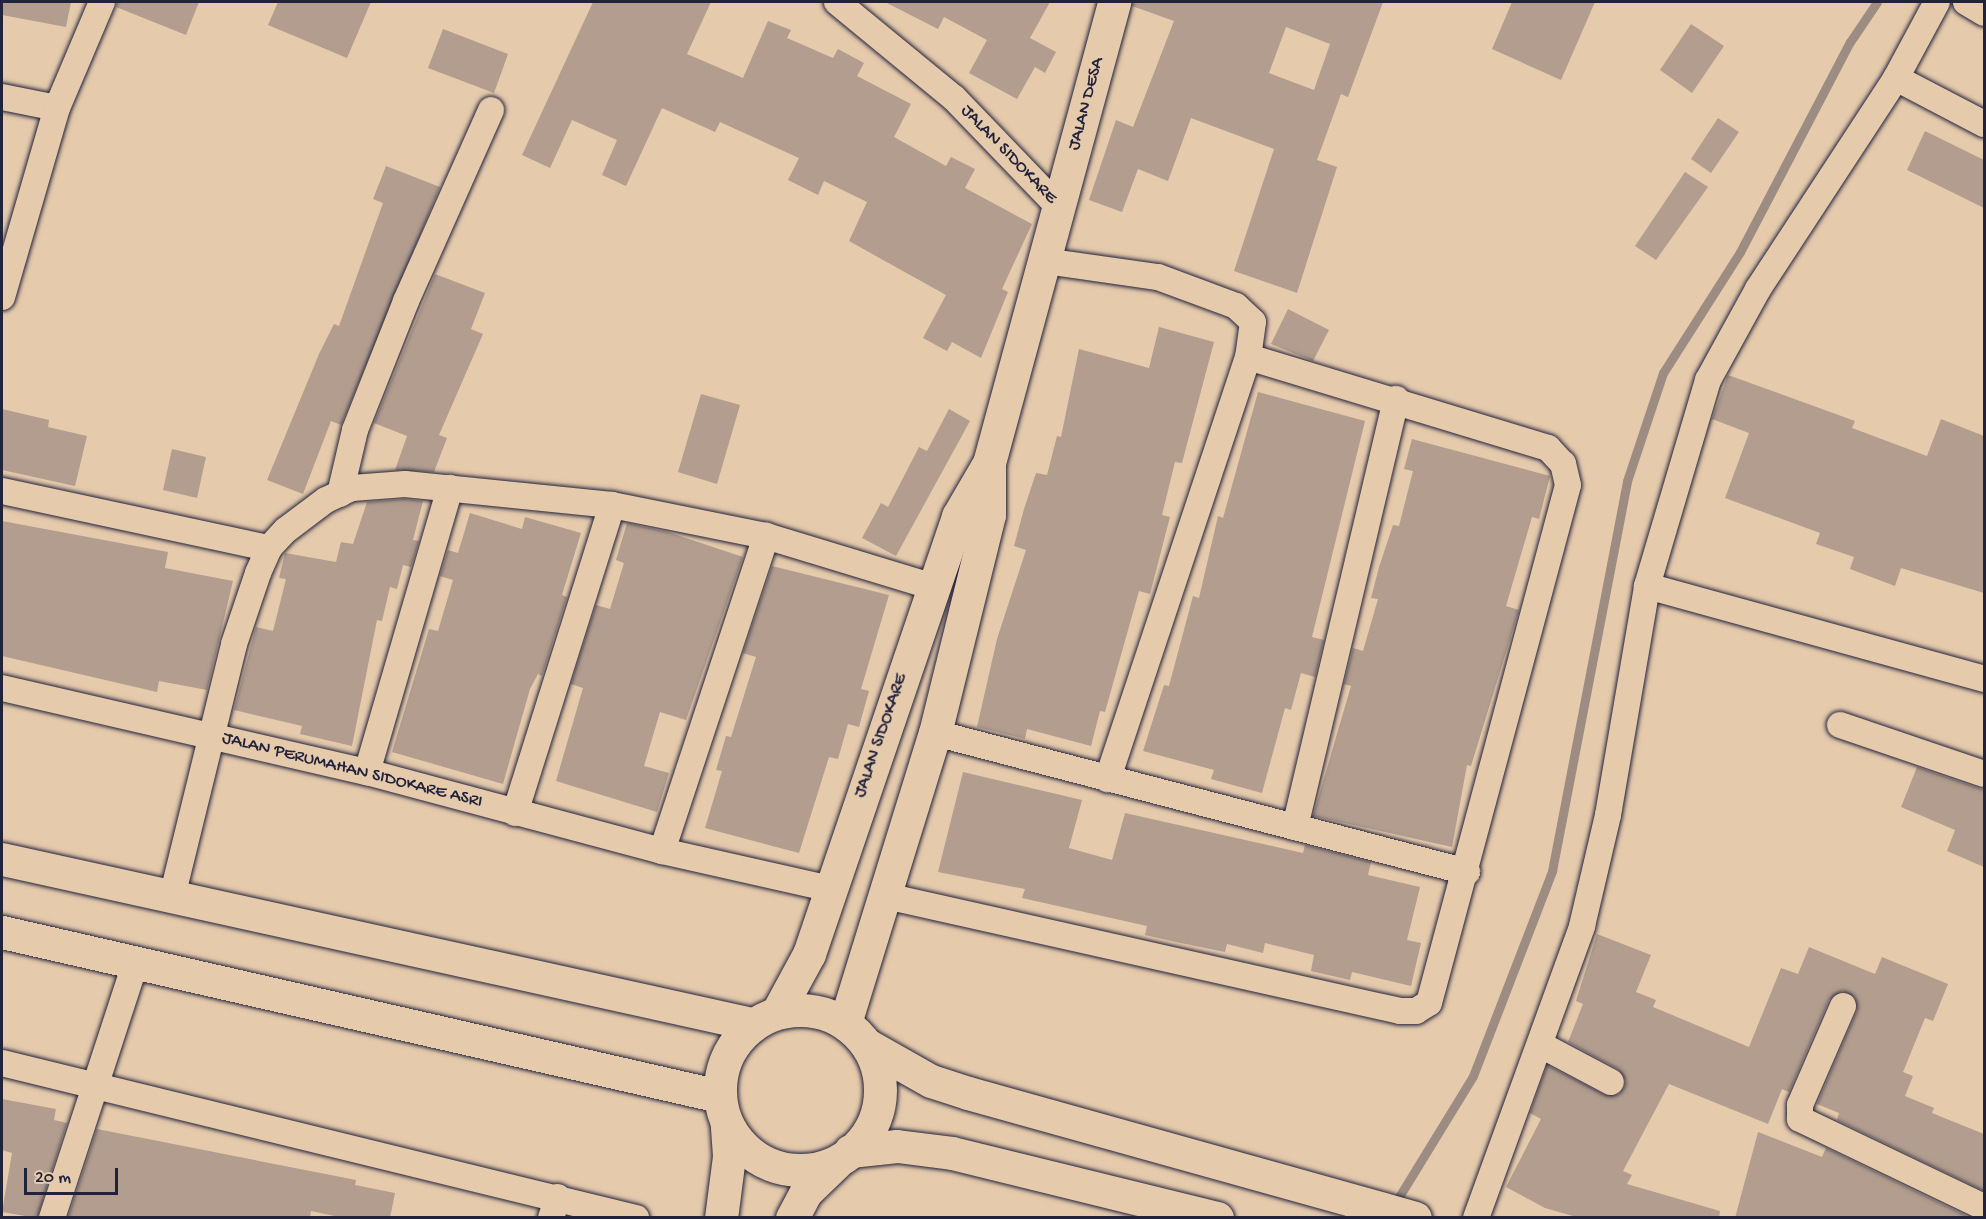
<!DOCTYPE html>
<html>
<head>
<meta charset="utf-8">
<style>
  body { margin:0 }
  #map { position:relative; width:1986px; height:1219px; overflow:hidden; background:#e5caac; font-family:"Gochi Hand",sans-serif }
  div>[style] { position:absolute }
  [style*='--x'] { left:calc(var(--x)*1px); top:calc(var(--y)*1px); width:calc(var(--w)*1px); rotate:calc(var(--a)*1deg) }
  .stream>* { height:9px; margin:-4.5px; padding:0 4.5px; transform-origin:4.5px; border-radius:4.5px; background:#9d8c82 }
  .building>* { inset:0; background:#b29d8e }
  .roads { filter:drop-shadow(0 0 2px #22223b) drop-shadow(0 0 2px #22223b) }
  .minor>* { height:26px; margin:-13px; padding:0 13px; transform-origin:13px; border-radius:13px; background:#e5caac }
  .tertiary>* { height:33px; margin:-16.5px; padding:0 16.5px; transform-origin:16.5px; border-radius:16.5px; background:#e5caac }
  .secondary>* { height:33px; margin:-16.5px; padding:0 16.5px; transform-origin:16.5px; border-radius:16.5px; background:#e5caac }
  .secondary>.ring { margin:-16.5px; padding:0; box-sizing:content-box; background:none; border:33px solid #e5caac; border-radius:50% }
  span { translate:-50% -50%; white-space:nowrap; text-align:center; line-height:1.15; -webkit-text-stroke:6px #e5caac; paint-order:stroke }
  .street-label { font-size:18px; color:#22223b }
  .frame { position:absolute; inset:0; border:3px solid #22223b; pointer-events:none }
  .scale { position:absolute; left:24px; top:1168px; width:94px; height:27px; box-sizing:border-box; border:3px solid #22223b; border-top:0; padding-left:8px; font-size:18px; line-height:21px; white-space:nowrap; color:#22223b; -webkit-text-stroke:4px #e5caac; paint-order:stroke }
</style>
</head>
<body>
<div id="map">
  <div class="stream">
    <div style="--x:1394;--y:1205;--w:151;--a:-58.5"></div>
    <div style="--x:1473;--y:1076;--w:220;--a:-68.9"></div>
    <div style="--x:1552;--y:871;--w:397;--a:-79.1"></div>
    <div style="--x:1627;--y:481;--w:114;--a:-71.6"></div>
    <div style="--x:1663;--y:373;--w:143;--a:-57.5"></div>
    <div style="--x:1740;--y:252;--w:237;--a:-62.4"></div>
    <div style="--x:1850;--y:42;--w:48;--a:-56"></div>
  </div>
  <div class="building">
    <div style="clip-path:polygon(2px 2px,71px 2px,66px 27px,2px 15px)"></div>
    <div style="clip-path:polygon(117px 2px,199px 2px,186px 35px,116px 7px)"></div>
    <div style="clip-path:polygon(278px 2px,371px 2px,347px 58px,268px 25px)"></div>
    <div style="clip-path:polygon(593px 2px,711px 2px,687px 54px,743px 78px,768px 21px,791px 30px,787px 38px,833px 58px,838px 49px,864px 63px,857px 76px,911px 104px,894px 137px,946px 166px,951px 157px,975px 169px,965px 188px,1032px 224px,1002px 289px,1008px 292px,981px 358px,952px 342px,947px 351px,923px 338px,946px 295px,849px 241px,867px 202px,824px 181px,818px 195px,788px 180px,799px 158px,720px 122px,715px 132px,662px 108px,626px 186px,602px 175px,617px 140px,572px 120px,550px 168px,522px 155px)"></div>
    <div style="clip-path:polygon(885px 2px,1050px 2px,1030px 38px,1056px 52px,1045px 73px,1035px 67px,1017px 99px,969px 73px,987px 40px,944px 17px,938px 29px)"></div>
    <div style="clip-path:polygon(evenodd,1132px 2px,1383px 2px,1348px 97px,1341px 94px,1317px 160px,1337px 167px,1297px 293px,1234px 271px,1274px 149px,1191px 118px,1168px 181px,1138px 169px,1122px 212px,1089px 200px,1116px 120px,1133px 127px,1174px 21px,1132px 6px,1132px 2px,1286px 27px,1330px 44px,1314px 90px,1269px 73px,1286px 27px)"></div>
    <div style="clip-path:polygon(1512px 2px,1595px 2px,1561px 80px,1492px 49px)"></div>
    <div style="clip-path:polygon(1691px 24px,1724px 46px,1692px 93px,1660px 70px)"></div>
    <div style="clip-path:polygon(443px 29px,508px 54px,494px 93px,428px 68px)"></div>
    <div style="clip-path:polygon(1718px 118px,1739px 132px,1711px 173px,1691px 159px)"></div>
    <div style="clip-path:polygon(1925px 131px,1984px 160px,1984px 208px,1907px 170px)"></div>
    <div style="clip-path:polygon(386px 166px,440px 187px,341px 425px,331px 421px,303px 494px,267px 480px,319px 354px,334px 324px,339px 326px,383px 203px,373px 199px)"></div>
    <div style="clip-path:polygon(1685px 172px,1708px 187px,1656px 260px,1635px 246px)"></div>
    <div style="clip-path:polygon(435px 274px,485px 293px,471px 329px,483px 334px,439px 435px,447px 438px,434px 472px,395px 470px,407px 436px,374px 423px)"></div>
    <div style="clip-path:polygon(1288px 309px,1329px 330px,1313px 361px,1271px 344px)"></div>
    <div style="clip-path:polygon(1159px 327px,1214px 342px,1182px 463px,1175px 462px,1162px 515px,1170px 517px,1150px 594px,1139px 591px,1105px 712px,1100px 711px,1091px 746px,1027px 729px,1025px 739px,977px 727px,997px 639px,1026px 550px,1014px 546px,1024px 509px,1036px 473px,1047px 475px,1057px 436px,1061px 437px,1079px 349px,1149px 368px)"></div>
    <div style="clip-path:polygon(1728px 375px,1855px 421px,1852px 428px,1927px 456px,1941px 419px,1984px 436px,1984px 593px,1901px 568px,1895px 586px,1850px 569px,1854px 557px,1816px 544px,1820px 533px,1725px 498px,1749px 433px,1712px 419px)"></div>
    <div style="clip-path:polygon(1258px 392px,1365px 421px,1312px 637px,1324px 640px,1315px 677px,1301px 673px,1291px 710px,1285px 708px,1262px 793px,1211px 779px,1214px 770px,1143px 751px,1164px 685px,1169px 686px,1193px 596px,1199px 598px,1218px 516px,1223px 518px)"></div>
    <div style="clip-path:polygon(701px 394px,740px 405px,717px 484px,678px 472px)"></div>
    <div style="clip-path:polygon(2px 409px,49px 420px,48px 427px,87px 436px,75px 486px,2px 470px)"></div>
    <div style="clip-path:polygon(949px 409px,970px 421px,896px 556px,862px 538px,881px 503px,888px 507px,919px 447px,927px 451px)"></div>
    <div style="clip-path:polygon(1412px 439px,1550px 476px,1539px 519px,1532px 517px,1506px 606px,1519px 610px,1471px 766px,1467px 765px,1452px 847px,1313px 816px,1351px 686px,1344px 684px,1353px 648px,1363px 651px,1378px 599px,1371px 598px,1379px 567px,1393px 525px,1399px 526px,1413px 471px,1404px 469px)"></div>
    <div style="clip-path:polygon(172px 449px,206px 457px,197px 498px,163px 490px)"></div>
    <div style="clip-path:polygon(405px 499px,423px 501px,413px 540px,419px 541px,411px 567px,403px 565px,397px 589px,390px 587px,382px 621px,377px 620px,352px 746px,300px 734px,302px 726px,234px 710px,256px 627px,273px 631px,286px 579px,279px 578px,285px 553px,336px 562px,341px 542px,353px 544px,367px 502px)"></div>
    <div style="clip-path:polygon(470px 513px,522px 529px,525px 517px,581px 533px,562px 595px,567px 597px,542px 676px,538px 674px,530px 689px,503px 784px,392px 752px,429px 629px,438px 631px,453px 580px,440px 576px,448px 550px,458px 553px)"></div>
    <div style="clip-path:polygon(2px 521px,168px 552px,165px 568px,233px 581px,207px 690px,159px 681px,157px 692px,2px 656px)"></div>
    <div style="clip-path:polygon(627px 523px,668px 532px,743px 557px,686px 720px,660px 712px,644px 766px,669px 773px,657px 812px,556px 781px,583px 688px,571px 684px,596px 605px,610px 609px,624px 563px,616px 560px)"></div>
    <div style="clip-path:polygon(772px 566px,889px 595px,861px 689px,869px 691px,859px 727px,848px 724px,838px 759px,829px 757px,799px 853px,705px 828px,722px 771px,716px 770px,726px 736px,731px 737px,756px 657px,743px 653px)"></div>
    <div style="clip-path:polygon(1917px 767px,1984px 790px,1984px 867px,1947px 851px,1955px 830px,1901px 807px)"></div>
    <div style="clip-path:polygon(963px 772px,1082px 800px,1069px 848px,1112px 860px,1125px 813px,1303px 853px,1305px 845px,1371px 862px,1368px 875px,1420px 887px,1407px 940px,1421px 943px,1411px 986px,1352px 972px,1350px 980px,1311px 971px,1314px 955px,1265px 943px,1263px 953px,1227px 944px,1225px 952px,1176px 942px,1145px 935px,1147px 926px,1022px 898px,1025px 889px,938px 872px)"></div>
    <div style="clip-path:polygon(1597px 934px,1651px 955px,1636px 992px,1656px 1000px,1653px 1007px,1749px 1047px,1781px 968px,1798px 974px,1809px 947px,1875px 974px,1882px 957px,1948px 984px,1933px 1021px,1925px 1018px,1903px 1072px,1913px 1076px,1905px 1096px,1934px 1108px,1932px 1113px,1984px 1134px,1984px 1191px,1837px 1120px,1839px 1113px,1817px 1104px,1857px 1011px,1855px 997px,1842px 991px,1829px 1000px,1789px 1092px,1782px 1089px,1768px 1124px,1669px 1084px,1623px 1171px,1632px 1175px,1627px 1184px,1720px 1211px,1719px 1218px,1580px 1218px,1545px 1208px,1506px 1187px,1541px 1119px,1530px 1113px,1547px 1065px,1605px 1095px,1618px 1095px,1624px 1088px,1626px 1081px,1618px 1069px,1568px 1042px,1583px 1004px,1576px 1001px)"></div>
    <div style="clip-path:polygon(2px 1099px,56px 1109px,54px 1120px,67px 1123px,37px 1218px,2px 1212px,12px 1153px,2px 1150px)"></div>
    <div style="clip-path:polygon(97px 1129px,356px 1180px,355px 1185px,395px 1193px,390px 1218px,344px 1218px,311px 1211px,310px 1218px,68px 1218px)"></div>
    <div style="clip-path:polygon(1758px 1132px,1822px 1157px,1826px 1148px,1971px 1218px,1735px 1218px)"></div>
  </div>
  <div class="roads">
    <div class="minor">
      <div style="--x:837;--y:2;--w:151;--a:39.4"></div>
      <div style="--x:954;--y:98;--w:151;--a:46.1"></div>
      <div style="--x:1966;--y:2;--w:21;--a:31"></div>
      <div style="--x:1896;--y:78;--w:99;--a:27.6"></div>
      <div style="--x:2;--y:97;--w:56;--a:11.3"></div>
      <div style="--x:1045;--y:261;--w:114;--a:8.1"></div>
      <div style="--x:1158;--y:277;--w:83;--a:20.4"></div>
      <div style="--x:1236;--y:306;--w:23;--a:43"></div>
      <div style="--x:1253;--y:322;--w:35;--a:98"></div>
      <div style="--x:1248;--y:357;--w:445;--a:108.4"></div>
      <div style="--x:2;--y:297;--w:197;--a:-73.8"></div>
      <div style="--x:57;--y:108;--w:115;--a:-67"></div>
      <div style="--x:2;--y:491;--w:273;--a:12.1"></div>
      <div style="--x:340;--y:494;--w:66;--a:-76.8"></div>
      <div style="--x:355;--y:430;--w:139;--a:-68.4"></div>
      <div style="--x:406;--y:301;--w:209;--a:-66"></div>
      <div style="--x:1647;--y:586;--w:350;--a:15.4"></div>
      <div style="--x:2;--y:688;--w:375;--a:13"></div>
      <div style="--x:367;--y:772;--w:305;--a:15"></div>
      <div style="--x:662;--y:851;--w:172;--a:12.7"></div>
      <div style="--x:1840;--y:725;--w:152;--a:18.8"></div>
      <div style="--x:935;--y:733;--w:550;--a:14.64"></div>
      <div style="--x:367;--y:772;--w:296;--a:-73.7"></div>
      <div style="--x:515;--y:813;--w:323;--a:-72.5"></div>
      <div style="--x:1295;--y:827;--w:440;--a:-76.7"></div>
      <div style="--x:662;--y:851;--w:332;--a:-71.7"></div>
      <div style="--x:886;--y:896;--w:527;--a:12.61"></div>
      <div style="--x:1400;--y:1011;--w:16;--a:0"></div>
      <div style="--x:1416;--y:1011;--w:15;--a:-32"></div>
      <div style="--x:1429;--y:1003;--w:536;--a:-74.98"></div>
      <div style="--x:1568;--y:485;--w:22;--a:-103"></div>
      <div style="--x:1563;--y:464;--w:22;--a:-133"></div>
      <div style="--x:1548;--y:448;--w:313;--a:-163.1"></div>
      <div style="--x:172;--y:897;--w:260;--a:-76.2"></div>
      <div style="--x:234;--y:644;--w:75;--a:-71.3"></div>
      <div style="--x:258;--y:573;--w:27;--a:-66"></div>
      <div style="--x:269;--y:548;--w:25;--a:-47"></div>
      <div style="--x:286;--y:530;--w:50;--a:-36.9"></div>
      <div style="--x:326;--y:500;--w:29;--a:-25"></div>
      <div style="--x:352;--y:488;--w:53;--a:-4.3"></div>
      <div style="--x:405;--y:484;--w:208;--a:5.8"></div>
      <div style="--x:612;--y:505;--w:157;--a:11.4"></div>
      <div style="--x:766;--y:536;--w:176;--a:16.9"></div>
      <div style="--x:1843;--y:1006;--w:108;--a:113.5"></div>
      <div style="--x:1800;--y:1105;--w:14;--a:90"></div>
      <div style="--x:1800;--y:1119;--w:204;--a:25.6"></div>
      <div style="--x:1541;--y:1045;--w:79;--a:27.9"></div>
      <div style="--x:2;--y:1063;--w:653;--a:13.74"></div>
      <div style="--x:52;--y:1218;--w:267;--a:-71.9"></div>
      <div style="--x:551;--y:1218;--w:22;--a:-72"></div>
      <div style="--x:1476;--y:1218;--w:311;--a:-70"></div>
      <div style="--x:1582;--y:926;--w:114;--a:-76.8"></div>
      <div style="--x:1608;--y:815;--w:232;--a:-80.3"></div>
      <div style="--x:1647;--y:586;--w:215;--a:-73.5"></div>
      <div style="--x:1708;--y:380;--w:104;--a:-61.2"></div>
      <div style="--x:1758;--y:289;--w:252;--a:-56.8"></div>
      <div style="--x:1896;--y:78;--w:86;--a:-61.7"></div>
    </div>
    <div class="tertiary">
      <div style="--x:778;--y:1011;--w:65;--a:-61.5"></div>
      <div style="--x:809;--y:954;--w:463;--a:-71.2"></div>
      <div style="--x:958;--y:516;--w:61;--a:-59.7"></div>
      <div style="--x:989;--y:463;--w:478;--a:-74.8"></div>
      <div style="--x:845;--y:1023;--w:304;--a:-72.8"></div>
      <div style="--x:935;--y:733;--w:225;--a:-76.1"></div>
      <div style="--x:989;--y:515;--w:51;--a:-90"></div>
      <div style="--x:721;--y:1218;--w:63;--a:-82.6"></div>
      <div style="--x:729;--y:1156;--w:31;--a:-94"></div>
      <div style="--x:792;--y:1218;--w:30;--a:-62"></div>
      <div style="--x:806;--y:1192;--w:43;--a:-44.1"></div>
    </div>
    <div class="secondary">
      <div style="--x:2;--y:859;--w:768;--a:12.41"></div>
      <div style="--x:2;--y:932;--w:736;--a:12.88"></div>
      <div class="ring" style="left:720px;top:1010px;width:127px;height:127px"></div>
      <div style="--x:867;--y:1045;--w:73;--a:29.4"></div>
      <div style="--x:931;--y:1081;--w:39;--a:18"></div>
      <div style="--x:968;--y:1093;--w:464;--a:15.6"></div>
      <div style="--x:850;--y:1151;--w:47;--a:-6.1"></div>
      <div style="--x:897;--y:1146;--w:55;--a:7.3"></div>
      <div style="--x:952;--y:1153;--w:273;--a:13.8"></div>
    </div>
  </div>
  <div class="street-label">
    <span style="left:1087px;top:104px;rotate:-75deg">JALAN DESA</span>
    <span style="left:1008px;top:155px;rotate:46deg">JALAN SIDOKARE</span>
    <span style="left:882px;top:736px;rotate:-71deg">JALAN SIDOKARE</span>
    <span style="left:352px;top:771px;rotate:14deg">JALAN PERUMAHAN SIDOKARE ASRI</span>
  </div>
  <div class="frame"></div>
  <div class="scale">20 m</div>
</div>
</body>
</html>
